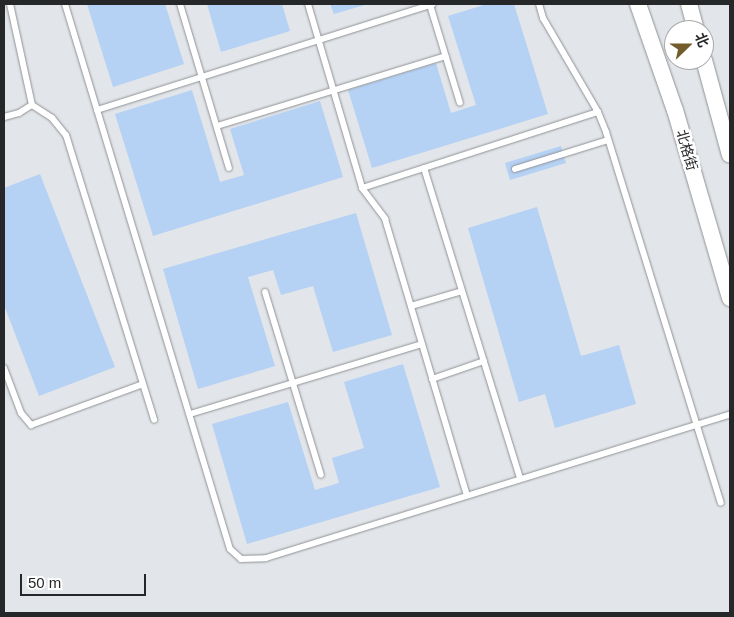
<!DOCTYPE html>
<html>
<head>
<meta charset="utf-8">
<style>
  body { margin:0 }
  #map { position:relative; width:734px; height:617px; overflow:hidden; background:#e2e5e9; font-family:Arial,"Noto Sans SC",sans-serif }
  div>[style] { position:absolute }
  [style*='--x'] { left:calc(var(--x)*1px); top:calc(var(--y)*1px); width:calc(var(--w)*1px); rotate:calc(var(--a)*1deg) }
  .building>* { inset:0; background:#b5d1f4 }
  .roads { filter:drop-shadow(0 0 1px #8f9295) drop-shadow(0 0 1px #8f9295) }
  .service>* { height:6px; margin:-3px; padding:0 3px; transform-origin:3px; border-radius:3px; background:#fff }
  .tertiary>* { height:16px; margin:-8px; padding:0 8px; transform-origin:8px; border-radius:8px; background:#fff }
  span { translate:-50% -50%; white-space:nowrap; text-align:center; line-height:1.15; -webkit-text-stroke:5px #fff; paint-order:stroke }
  .street-label { font-size:14px; color:#262729 }
  .frame { position:absolute; inset:0; border:5px solid #262729; pointer-events:none }
  .north { position:absolute; left:664px; top:20px; width:50px; height:50px; box-sizing:border-box; background:#fff; border:1px solid #a8a9a9; border-radius:50%; rotate:68deg; font-size:14px; font-weight:700; line-height:20px; text-align:center; color:#262729 }
  .north::after { content:''; display:block; margin:auto; width:18px; height:22px; background:#725c2b; clip-path:polygon(50% 0,100% 100%,50% 72%,0 100%) }
  .scale { position:absolute; left:20px; top:574px; width:126px; height:22px; box-sizing:border-box; border:2px solid #262729; border-top:0; padding-left:6px; font-size:15px; line-height:18px; white-space:nowrap; color:#262729; -webkit-text-stroke:4px #fff; paint-order:stroke }
</style>
</head>
<body>
<div id="map">
  <div class="building">
    <div style="clip-path:polygon(87px 4px,165px 4px,184px 64px,113px 87px)"></div>
    <div style="clip-path:polygon(207px 4px,282px 4px,290px 31px,221px 52px)"></div>
    <div style="clip-path:polygon(330px 4px,368px 4px,334px 14px)"></div>
    <div style="clip-path:polygon(487px 4px,514px 4px,548px 114px,372px 168px,348px 90px,436px 63px,451px 113px,476px 105px,448px 16px)"></div>
    <div style="clip-path:polygon(192px 90px,220px 182px,244px 175px,230px 129px,320px 101px,343px 177px,153px 236px,115px 114px)"></div>
    <div style="clip-path:polygon(561px 146px,566px 163px,510px 180px,505px 163px)"></div>
    <div style="clip-path:polygon(40px 174px,115px 367px,39px 396px,4px 305px,4px 188px)"></div>
    <div style="clip-path:polygon(537px 207px,581px 356px,619px 345px,636px 404px,555px 428px,545px 394px,519px 402px,468px 228px)"></div>
    <div style="clip-path:polygon(356px 213px,392px 335px,333px 352px,313px 286px,281px 295px,273px 270px,248px 277px,275px 366px,198px 389px,163px 269px)"></div>
    <div style="clip-path:polygon(403px 364px,440px 487px,247px 544px,212px 424px,288px 402px,315px 490px,339px 483px,332px 458px,364px 448px,344px 382px)"></div>
  </div>
  <div class="roads">
    <div class="service">
      <div style="--x:10;--y:4;--w:103;--a:77.7"></div>
      <div style="--x:32;--y:105;--w:24;--a:33"></div>
      <div style="--x:52;--y:118;--w:22;--a:51"></div>
      <div style="--x:66;--y:135;--w:298;--a:72.8"></div>
      <div style="--x:65;--y:4;--w:569;--a:73.16"></div>
      <div style="--x:230;--y:549;--w:15;--a:42"></div>
      <div style="--x:241;--y:559;--w:25;--a:-2"></div>
      <div style="--x:266;--y:558;--w:486;--a:-17.2"></div>
      <div style="--x:180;--y:4;--w:171;--a:73.4"></div>
      <div style="--x:308;--y:4;--w:192;--a:73.6"></div>
      <div style="--x:362;--y:188;--w:39;--a:53"></div>
      <div style="--x:385;--y:219;--w:288;--a:73.5"></div>
      <div style="--x:539;--y:4;--w:15;--a:74"></div>
      <div style="--x:543;--y:18;--w:109;--a:59.7"></div>
      <div style="--x:598;--y:112;--w:22;--a:68"></div>
      <div style="--x:606;--y:132;--w:388;--a:72.8"></div>
      <div style="--x:430;--y:5;--w:102;--a:73"></div>
      <div style="--x:97;--y:110;--w:352;--a:-17.5"></div>
      <div style="--x:4;--y:117;--w:16;--a:-15"></div>
      <div style="--x:19;--y:113;--w:15;--a:-32"></div>
      <div style="--x:217;--y:126;--w:239;--a:-17"></div>
      <div style="--x:424;--y:168;--w:325;--a:72.8"></div>
      <div style="--x:515;--y:169;--w:97;--a:-17.3"></div>
      <div style="--x:362;--y:188;--w:248;--a:-17.9"></div>
      <div style="--x:265;--y:292;--w:191;--a:73"></div>
      <div style="--x:411;--y:306;--w:53;--a:-16.4"></div>
      <div style="--x:4;--y:368;--w:48;--a:69.3"></div>
      <div style="--x:21;--y:413;--w:16;--a:50"></div>
      <div style="--x:31;--y:425;--w:119;--a:-20.1"></div>
      <div style="--x:432;--y:379;--w:55;--a:-19.1"></div>
      <div style="--x:190;--y:414;--w:242;--a:-16.8"></div>
    </div>
    <div class="tertiary">
      <div style="--x:638;--y:4;--w:112;--a:70.8"></div>
      <div style="--x:675;--y:110;--w:196;--a:73.7"></div>
      <div style="--x:689;--y:4;--w:27;--a:75"></div>
      <div style="--x:704;--y:60;--w:98;--a:74.7"></div>
    </div>
  </div>
  <div class="street-label">
    <span style="left:687px;top:150px;rotate:74deg">北格街</span>
  </div>
  <div class="frame"></div>
  <div class="north">北</div>
  <div class="scale">50 m</div>
</div>
</body>
</html>
